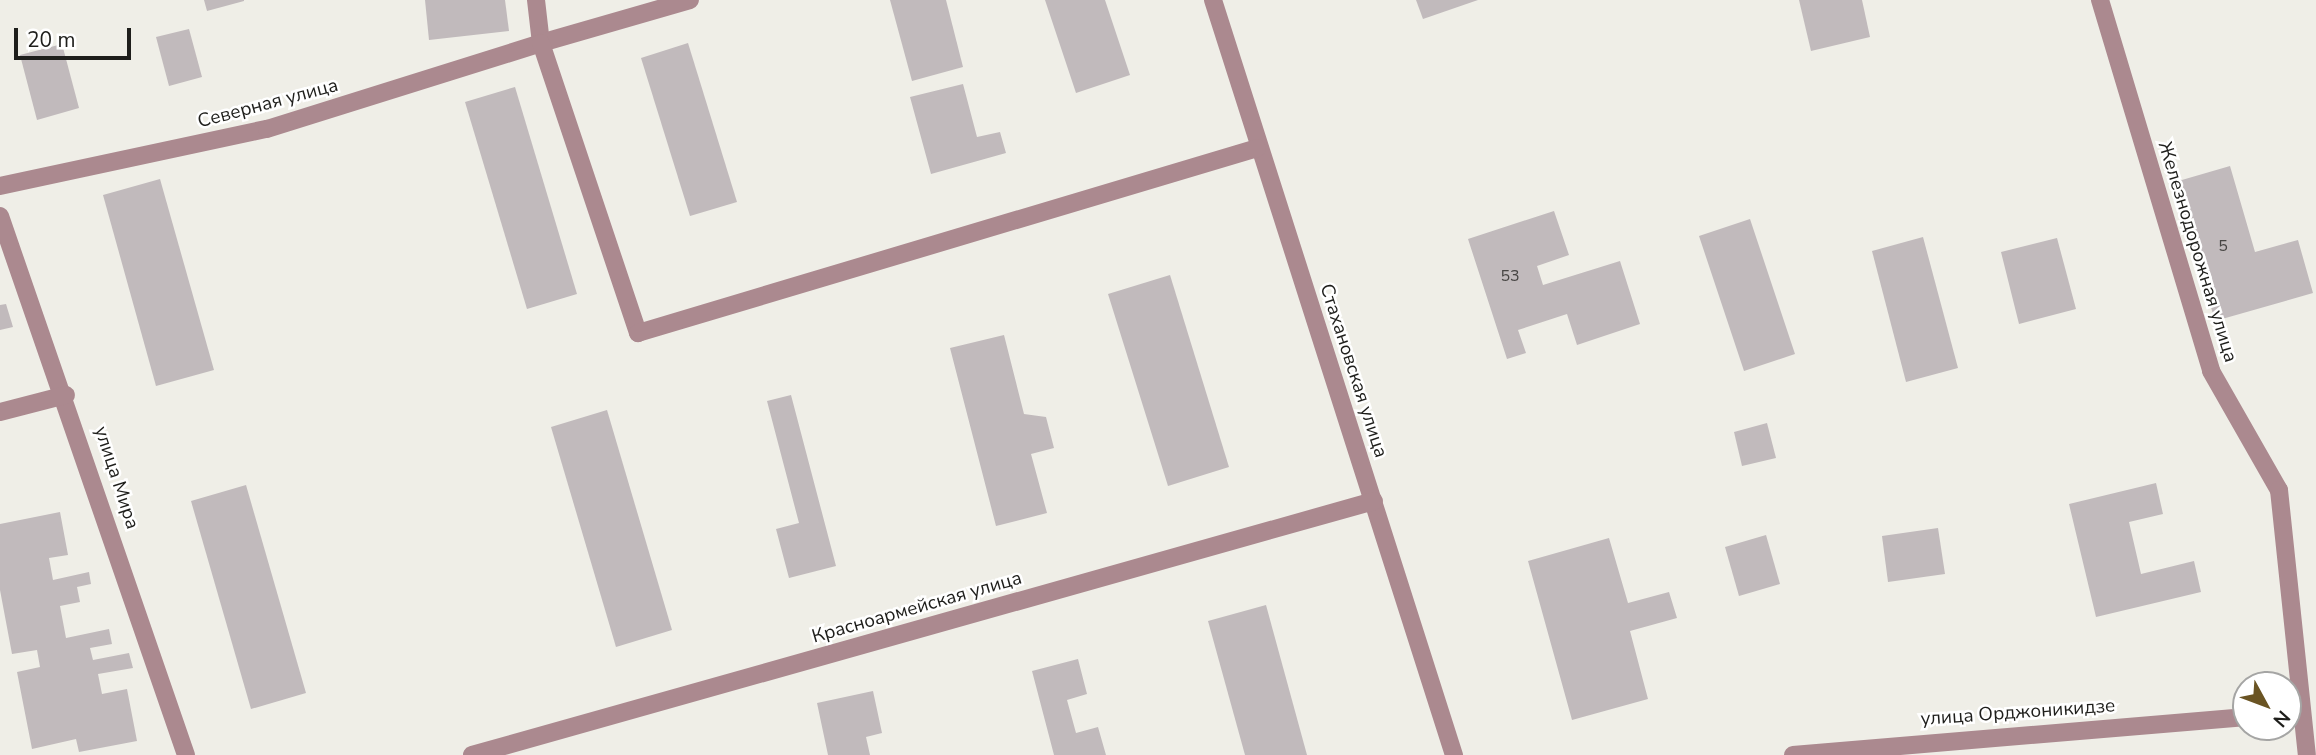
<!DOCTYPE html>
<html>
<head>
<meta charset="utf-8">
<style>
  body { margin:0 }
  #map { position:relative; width:2316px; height:755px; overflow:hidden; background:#efeee7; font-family:"Nunito Sans",sans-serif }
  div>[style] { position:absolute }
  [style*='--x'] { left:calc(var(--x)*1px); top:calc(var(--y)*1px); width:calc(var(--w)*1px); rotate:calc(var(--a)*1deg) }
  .building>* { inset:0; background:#c1babc }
  .minor>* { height:18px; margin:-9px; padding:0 9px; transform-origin:9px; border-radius:9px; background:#ab898f }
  span { translate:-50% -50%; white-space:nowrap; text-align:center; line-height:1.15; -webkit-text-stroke:5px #fff; paint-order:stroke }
  .number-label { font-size:16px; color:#474543 }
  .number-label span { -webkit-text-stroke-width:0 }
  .street-label { font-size:19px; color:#1e1e1b }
  .north { position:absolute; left:2232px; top:671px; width:70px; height:70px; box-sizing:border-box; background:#fff; border:2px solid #a5a5a4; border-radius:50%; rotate:131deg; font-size:19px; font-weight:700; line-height:28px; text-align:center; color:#1e1e1b }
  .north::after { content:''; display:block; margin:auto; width:24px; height:32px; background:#6a5423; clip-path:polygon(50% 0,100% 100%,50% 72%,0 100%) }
  .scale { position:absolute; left:14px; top:28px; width:117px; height:32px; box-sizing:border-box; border:4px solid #1e1e1b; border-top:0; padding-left:9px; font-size:21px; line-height:24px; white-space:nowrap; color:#1e1e1b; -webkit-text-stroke:5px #fff; paint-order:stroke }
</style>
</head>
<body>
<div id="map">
  <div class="building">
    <div style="clip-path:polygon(204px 0,244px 0,244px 1px,207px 11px)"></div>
    <div style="clip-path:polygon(425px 0,505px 0,509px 31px,429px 40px)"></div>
    <div style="clip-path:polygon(890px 0,946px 0,963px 67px,912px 81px)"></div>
    <div style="clip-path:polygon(1045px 0,1105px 0,1130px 75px,1076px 93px)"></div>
    <div style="clip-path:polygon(1416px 0,1478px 0,1423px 19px)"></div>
    <div style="clip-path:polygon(1799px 0,1862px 0,1870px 37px,1811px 51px)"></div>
    <div style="clip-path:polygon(189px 29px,202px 77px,169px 86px,156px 37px)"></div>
    <div style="clip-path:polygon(688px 43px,737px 202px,690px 216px,641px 58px)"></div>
    <div style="clip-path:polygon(62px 44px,79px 108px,37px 120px,20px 55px)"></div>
    <div style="clip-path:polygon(963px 84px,977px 137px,1000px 132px,1006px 153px,931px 174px,910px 97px)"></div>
    <div style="clip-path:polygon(515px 87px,577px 294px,527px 309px,465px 102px)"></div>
    <div style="clip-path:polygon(2230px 166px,2255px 252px,2298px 240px,2313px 293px,2215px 321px,2175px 182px)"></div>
    <div style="clip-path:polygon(160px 179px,214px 370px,156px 386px,103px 195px)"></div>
    <div style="clip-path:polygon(1554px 211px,1569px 255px,1537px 266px,1543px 285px,1620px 261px,1640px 324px,1577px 345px,1567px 314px,1518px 330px,1526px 353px,1507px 359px,1468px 239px)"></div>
    <div style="clip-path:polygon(1750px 219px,1795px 354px,1744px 371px,1699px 236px)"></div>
    <div style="clip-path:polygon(1923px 237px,1958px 368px,1906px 382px,1872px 251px)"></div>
    <div style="clip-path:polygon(2057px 238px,2076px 309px,2019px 324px,2001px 252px)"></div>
    <div style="clip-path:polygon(1170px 275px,1229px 467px,1168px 486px,1108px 294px)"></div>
    <div style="clip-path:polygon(6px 304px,13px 327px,0 330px,0 305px)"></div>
    <div style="clip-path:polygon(1004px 335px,1024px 414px,1046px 417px,1054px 448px,1031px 454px,1047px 513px,996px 526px,950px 348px)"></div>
    <div style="clip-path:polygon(791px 395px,836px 566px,789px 578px,776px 529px,799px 523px,767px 401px)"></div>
    <div style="clip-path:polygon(607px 410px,672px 630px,616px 647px,551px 427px)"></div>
    <div style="clip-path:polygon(1767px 423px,1776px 458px,1742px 466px,1734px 432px)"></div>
    <div style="clip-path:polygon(2156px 483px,2163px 514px,2129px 522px,2141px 574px,2194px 561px,2201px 592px,2096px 617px,2069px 504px)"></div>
    <div style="clip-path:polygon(246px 485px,306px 693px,251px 709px,191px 501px)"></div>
    <div style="clip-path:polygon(60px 512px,68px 555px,49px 558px,53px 580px,89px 572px,91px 584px,77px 587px,80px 602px,60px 606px,66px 638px,109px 629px,112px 644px,90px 648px,93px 660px,129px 653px,133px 668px,98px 674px,102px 694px,127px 689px,137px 741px,79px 752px,76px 739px,32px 749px,17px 672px,40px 667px,37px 650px,12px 654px,0 590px,0 524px)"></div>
    <div style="clip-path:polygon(1938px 528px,1945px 574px,1888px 582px,1882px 536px)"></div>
    <div style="clip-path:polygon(1766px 535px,1780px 584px,1739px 596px,1725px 547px)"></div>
    <div style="clip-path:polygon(1609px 538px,1628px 603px,1669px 592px,1677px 618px,1630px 631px,1648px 699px,1572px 720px,1528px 561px)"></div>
    <div style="clip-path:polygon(1266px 605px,1307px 755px,1245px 755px,1208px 621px)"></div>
    <div style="clip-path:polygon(1078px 659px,1087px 694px,1067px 700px,1076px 733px,1098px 727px,1106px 755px,1054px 755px,1032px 671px)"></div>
    <div style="clip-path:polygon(873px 691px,882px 733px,866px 737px,870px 755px,828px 755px,817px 703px)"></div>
  </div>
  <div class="minor">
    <div style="--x:536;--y:0;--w:43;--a:83.4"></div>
    <div style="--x:541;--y:43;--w:155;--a:-16.1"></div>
    <div style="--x:1213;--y:0;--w:793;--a:72.3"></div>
    <div style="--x:2100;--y:0;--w:387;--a:73.3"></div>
    <div style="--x:2211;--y:371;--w:137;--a:60.3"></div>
    <div style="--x:2279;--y:490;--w:266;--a:84"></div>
    <div style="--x:0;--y:186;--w:273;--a:-12.1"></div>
    <div style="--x:267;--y:129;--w:287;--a:-17.4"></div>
    <div style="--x:541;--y:43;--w:306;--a:71.5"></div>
    <div style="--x:638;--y:333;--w:646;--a:-16.64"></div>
    <div style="--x:0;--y:216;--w:570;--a:70.96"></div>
    <div style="--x:0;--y:412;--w:68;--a:-14.4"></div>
    <div style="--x:472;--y:755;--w:937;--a:-15.73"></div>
    <div style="--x:1793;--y:755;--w:455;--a:-4.8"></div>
  </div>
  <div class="number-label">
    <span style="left:2223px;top:246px">5</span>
    <span style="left:1510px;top:276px">53</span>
  </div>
  <div class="street-label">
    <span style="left:268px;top:104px;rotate:-15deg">Северная улица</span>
    <span style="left:2197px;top:252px;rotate:73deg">Железнодорожная улица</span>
    <span style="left:1353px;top:371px;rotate:72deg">Стахановская улица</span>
    <span style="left:116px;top:478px;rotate:72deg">улица Мира</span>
    <span style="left:917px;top:608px;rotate:-16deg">Красноармейская улица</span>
    <span style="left:2018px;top:713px;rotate:-4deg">улица Орджоникидзе</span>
  </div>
  <div class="north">N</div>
  <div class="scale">20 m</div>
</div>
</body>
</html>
